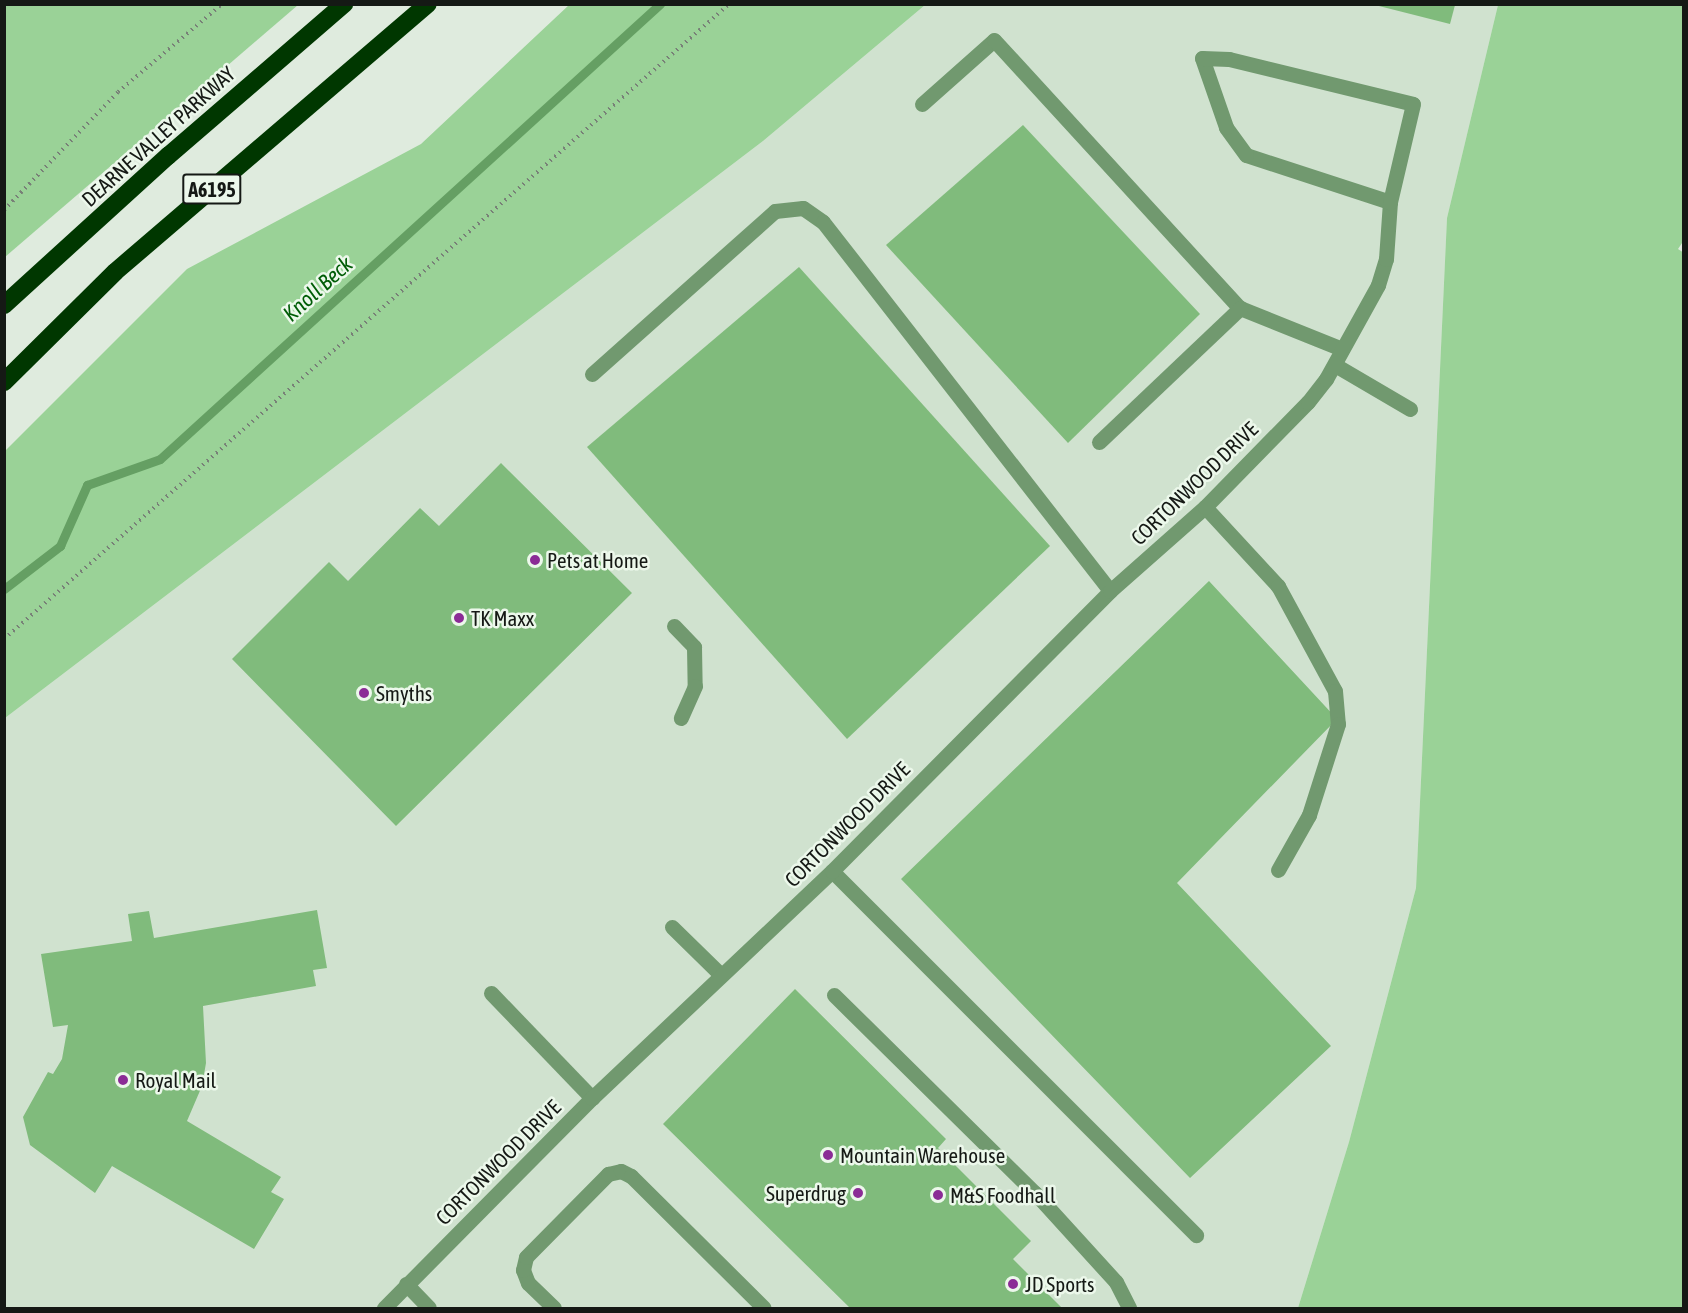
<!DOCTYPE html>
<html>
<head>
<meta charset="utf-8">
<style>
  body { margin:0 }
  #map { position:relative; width:1688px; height:1313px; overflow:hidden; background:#dfebde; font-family:"Asap Condensed",sans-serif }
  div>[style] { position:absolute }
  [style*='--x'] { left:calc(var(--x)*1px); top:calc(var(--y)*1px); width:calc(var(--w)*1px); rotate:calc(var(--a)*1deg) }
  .built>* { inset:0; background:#d0e2cf }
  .green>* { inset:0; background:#9ad297 }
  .stream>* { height:9px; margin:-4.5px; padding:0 4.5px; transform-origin:4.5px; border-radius:4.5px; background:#659f63 }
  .building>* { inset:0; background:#80bb7c }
  .path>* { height:4px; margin-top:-2px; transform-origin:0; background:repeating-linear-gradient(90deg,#788077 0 1.5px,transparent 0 6px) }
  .minor>* { height:15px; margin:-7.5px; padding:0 7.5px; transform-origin:7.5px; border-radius:7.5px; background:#71996f }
  .highway>* { height:18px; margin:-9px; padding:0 9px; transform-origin:9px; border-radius:9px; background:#003700 }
  .dots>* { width:16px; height:16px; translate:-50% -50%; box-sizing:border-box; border:3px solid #ecf8eb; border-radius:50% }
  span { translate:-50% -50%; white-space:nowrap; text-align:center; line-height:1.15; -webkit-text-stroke:5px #ecf8eb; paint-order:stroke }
  .shield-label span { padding:2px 4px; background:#ecf8eb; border:2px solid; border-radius:4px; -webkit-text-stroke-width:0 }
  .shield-label { font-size:20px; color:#151915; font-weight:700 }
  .street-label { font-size:21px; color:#151915 }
  .poi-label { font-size:21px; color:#151915 }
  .left { translate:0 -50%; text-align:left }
  .right { translate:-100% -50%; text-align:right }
  .water-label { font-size:22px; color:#015d07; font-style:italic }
  .frame { position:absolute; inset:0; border:6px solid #151915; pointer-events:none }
</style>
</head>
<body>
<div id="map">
  <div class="built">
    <div style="clip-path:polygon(925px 5px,1498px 5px,1447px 218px,1416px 888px,1349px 1142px,1298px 1308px,5px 1308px,5px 718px,763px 141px)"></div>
  </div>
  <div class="green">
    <div style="clip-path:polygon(5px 4px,298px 4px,298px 5px,5px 257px)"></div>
    <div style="clip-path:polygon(569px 5px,925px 5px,763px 141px,5px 718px,5px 451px,187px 269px,421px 144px)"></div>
    <div style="clip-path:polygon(1498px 5px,1683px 5px,1684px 240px,1678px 249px,1684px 253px,1683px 1308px,1298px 1308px,1349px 1142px,1416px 888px,1447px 218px)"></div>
  </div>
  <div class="stream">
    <div style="--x:4;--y:589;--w:71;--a:-37.5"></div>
    <div style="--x:60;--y:546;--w:67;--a:-66.1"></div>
    <div style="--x:87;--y:485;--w:77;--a:-19.6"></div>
    <div style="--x:160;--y:459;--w:676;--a:-42.3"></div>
  </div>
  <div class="building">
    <div style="clip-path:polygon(1375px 5px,1455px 5px,1450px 24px)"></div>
    <div style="clip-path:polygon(1023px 125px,1200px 314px,1068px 443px,886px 245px)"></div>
    <div style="clip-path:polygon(799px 267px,1050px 546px,847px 739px,587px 447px)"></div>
    <div style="clip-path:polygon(501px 463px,632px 593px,396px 826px,232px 659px,329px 562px,348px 581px,420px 508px,439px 526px)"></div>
    <div style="clip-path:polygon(1209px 581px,1337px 719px,1177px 883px,1331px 1046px,1190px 1178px,901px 879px)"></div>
    <div style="clip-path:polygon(317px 910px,327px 968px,313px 970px,316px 986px,203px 1006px,206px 1063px,202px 1086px,187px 1121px,281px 1177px,271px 1192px,284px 1199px,254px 1249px,112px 1166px,95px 1193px,30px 1145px,23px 1117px,48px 1072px,53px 1074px,62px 1059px,68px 1025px,53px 1027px,41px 954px,132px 941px,128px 914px,149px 911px,154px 938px)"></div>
    <div style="clip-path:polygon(795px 989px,946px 1139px,938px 1148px,1031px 1241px,1013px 1259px,1062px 1308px,850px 1308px,663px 1124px)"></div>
  </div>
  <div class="path">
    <div style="--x:4;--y:210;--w:164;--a:-46"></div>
    <div style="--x:118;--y:92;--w:136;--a:-40.2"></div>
    <div style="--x:4;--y:639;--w:964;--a:-41.21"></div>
  </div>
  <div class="minor">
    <div style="--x:922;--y:104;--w:96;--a:-41.6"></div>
    <div style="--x:994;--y:40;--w:364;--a:47.5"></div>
    <div style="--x:1240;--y:308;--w:110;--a:21.9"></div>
    <div style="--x:1335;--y:365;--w:87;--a:30.4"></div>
    <div style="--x:592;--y:374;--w:245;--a:-41.7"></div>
    <div style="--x:775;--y:211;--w:28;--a:-6"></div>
    <div style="--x:803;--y:208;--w:24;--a:35"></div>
    <div style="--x:823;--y:222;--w:467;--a:52.1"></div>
    <div style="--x:1099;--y:442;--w:195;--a:-43.5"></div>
    <div style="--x:1205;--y:507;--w:108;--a:47.3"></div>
    <div style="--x:1278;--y:586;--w:119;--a:61.5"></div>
    <div style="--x:1335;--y:691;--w:33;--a:85"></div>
    <div style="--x:1338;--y:724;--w:96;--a:107.7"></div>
    <div style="--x:1309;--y:815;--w:63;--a:119.4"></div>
    <div style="--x:674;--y:626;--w:29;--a:46"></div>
    <div style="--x:694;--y:647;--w:39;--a:89"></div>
    <div style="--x:695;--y:686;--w:35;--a:114"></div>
    <div style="--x:832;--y:871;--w:515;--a:45"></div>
    <div style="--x:672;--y:927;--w:67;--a:44.4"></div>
    <div style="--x:491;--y:993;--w:146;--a:46.1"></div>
    <div style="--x:834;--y:995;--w:282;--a:44.6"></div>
    <div style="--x:1035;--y:1193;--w:120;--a:47.7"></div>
    <div style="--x:1116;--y:1282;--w:29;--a:63"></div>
    <div style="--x:406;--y:1284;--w:33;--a:46"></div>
    <div style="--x:384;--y:1308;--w:296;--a:-45.3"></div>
    <div style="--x:592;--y:1098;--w:330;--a:-43.4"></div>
    <div style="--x:832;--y:871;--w:395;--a:-45.2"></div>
    <div style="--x:1110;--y:591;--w:127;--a:-41.5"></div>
    <div style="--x:1205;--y:507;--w:147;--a:-45.6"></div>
    <div style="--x:1308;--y:402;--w:29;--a:-52"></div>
    <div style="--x:1326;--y:379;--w:107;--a:-61"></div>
    <div style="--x:1378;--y:285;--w:27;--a:-73"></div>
    <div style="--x:1386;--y:259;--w:57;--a:-86"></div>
    <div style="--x:1390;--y:202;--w:151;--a:-161.9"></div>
    <div style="--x:1246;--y:155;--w:34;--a:-126"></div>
    <div style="--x:1226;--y:127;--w:73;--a:-109.2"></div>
    <div style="--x:1202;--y:58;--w:27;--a:2"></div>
    <div style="--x:1229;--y:59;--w:189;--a:13.7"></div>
    <div style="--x:1413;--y:104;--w:101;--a:103.2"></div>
    <div style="--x:554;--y:1308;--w:36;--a:-136"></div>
    <div style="--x:528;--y:1283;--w:14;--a:-111"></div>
    <div style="--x:523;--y:1270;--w:13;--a:-77"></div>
    <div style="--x:526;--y:1257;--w:117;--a:-45.3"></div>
    <div style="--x:608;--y:1174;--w:13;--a:-13"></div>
    <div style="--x:621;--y:1171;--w:11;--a:27"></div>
    <div style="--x:631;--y:1176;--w:187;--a:44.8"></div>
  </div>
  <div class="highway">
    <div style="--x:4;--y:305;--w:222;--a:-42.3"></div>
    <div style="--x:168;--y:156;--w:233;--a:-40.8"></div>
    <div style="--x:4;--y:382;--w:156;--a:-44.7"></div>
    <div style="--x:115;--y:272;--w:412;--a:-40.6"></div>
  </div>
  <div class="dots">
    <div style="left:535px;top:560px;background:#8b2c96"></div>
    <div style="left:459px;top:618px;background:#8b2c96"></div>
    <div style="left:364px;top:693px;background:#8b2c96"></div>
    <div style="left:123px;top:1080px;background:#8b2c96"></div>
    <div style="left:828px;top:1155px;background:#8b2c96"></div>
    <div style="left:858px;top:1193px;background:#8b2c96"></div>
    <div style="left:938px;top:1195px;background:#8b2c96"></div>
    <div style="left:1013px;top:1284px;background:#8b2c96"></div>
  </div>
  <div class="shield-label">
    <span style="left:212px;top:189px">A6195</span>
  </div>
  <div class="street-label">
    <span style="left:158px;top:136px;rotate:-42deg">DEARNE VALLEY PARKWAY</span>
    <span style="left:1194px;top:483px;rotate:-44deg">CORTONWOOD DRIVE</span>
    <span style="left:847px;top:824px;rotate:-45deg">CORTONWOOD DRIVE</span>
    <span style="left:498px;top:1162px;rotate:-45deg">CORTONWOOD DRIVE</span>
  </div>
  <div class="poi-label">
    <span class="left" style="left:547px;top:560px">Pets at Home</span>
    <span class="left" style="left:471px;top:618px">TK Maxx</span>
    <span class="left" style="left:376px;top:693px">Smyths</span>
    <span class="left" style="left:135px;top:1080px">Royal Mail</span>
    <span class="left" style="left:840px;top:1155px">Mountain Warehouse</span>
    <span class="right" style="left:846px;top:1193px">Superdrug</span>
    <span class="left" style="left:950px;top:1195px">M&amp;S Foodhall</span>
    <span class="left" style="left:1025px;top:1284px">JD Sports</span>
  </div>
  <div class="water-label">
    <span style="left:318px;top:289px;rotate:-42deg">Knoll Beck</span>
  </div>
  <div class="frame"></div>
</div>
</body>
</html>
